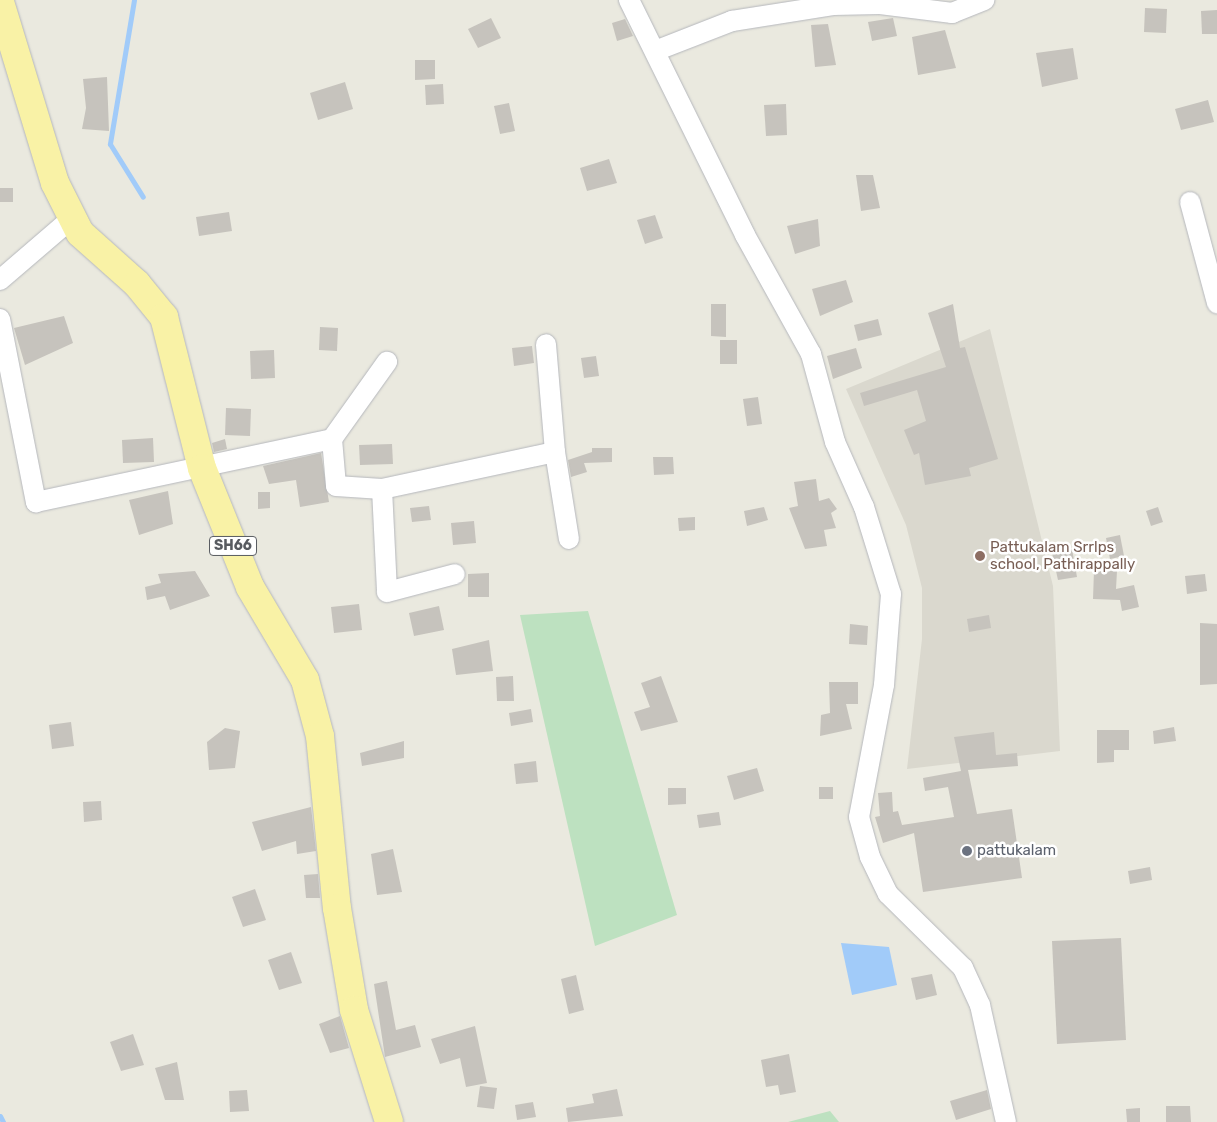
<!DOCTYPE html>
<html>
<head>
<meta charset="utf-8">
<style>
  body { margin:0 }
  #map { position:relative; width:1217px; height:1122px; overflow:hidden; background:#eae9df; font-family:Rubik,sans-serif }
  div>[style] { position:absolute }
  [style*='--x'] { left:calc(var(--x)*1px); top:calc(var(--y)*1px); width:calc(var(--w)*1px); rotate:calc(var(--a)*1deg) }
  .education>* { inset:0; background:#dad8ce }
  .green>* { inset:0; background:#bde1c0 }
  .water>* { inset:0; background:#a1cbf9 }
  .stream>* { height:5px; margin:-2.5px; padding:0 2.5px; transform-origin:2.5px; border-radius:2.5px; background:#a1cbf9 }
  .building>* { inset:0; background:#c6c3bd }
  .roads { filter:drop-shadow(0 0 1px #b5b7bc) drop-shadow(0 0 1px #b5b7bc) }
  .street>* { height:20px; margin:-10px; padding:0 10px; transform-origin:10px; border-radius:10px; background:#fff }
  .primary>* { height:28px; margin:-14px; padding:0 14px; transform-origin:14px; border-radius:14px; background:#f9f2a6 }
  .dots>* { width:14px; height:14px; translate:-50% -50%; box-sizing:border-box; border:2px solid #fff; border-radius:50% }
  span { translate:-50% -50%; white-space:nowrap; text-align:center; line-height:1.15; -webkit-text-stroke:5px #fff; paint-order:stroke }
  .shield-label span { padding:1px 4px; background:#fff; border:1px solid; border-radius:4px; -webkit-text-stroke-width:0 }
  .shield-label { font-size:14px; color:#585b60; font-weight:700 }
  .education-label { font-size:15px; color:#785e54 }
  .left { translate:0 -50%; text-align:left }
  .worship-label { font-size:15px; color:#5b616d }
</style>
</head>
<body>
<div id="map">
  <div class="education">
    <div style="clip-path:polygon(990px 329px,1053px 586px,1060px 751px,907px 769px,922px 639px,922px 588px,906px 525px,846px 389px)"></div>
  </div>
  <div class="green">
    <div style="clip-path:polygon(588px 611px,677px 915px,595px 946px,520px 615px)"></div>
    <div style="clip-path:polygon(830px 1111px,839px 1122px,788px 1122px)"></div>
  </div>
  <div class="water">
    <div style="clip-path:polygon(841px 943px,889px 947px,897px 985px,852px 995px)"></div>
  </div>
  <div class="stream">
    <div style="--x:134;--y:0;--w:146;--a:99.5"></div>
    <div style="--x:110;--y:144;--w:62;--a:58.1"></div>
    <div style="--x:0;--y:1116;--w:7;--a:63"></div>
  </div>
  <div class="building">
    <div style="clip-path:polygon(1145px 8px,1167px 9px,1166px 33px,1144px 32px)"></div>
    <div style="clip-path:polygon(1217px 10px,1217px 34px,1202px 34px,1201px 11px)"></div>
    <div style="clip-path:polygon(491px 18px,501px 38px,478px 48px,468px 29px)"></div>
    <div style="clip-path:polygon(893px 18px,897px 36px,872px 41px,868px 22px)"></div>
    <div style="clip-path:polygon(625px 19px,633px 36px,617px 41px,612px 23px)"></div>
    <div style="clip-path:polygon(828px 24px,836px 65px,815px 67px,811px 25px)"></div>
    <div style="clip-path:polygon(945px 30px,956px 68px,918px 75px,912px 37px)"></div>
    <div style="clip-path:polygon(1073px 48px,1078px 79px,1042px 87px,1036px 53px)"></div>
    <div style="clip-path:polygon(415px 60px,435px 60px,435px 79px,415px 80px)"></div>
    <div style="clip-path:polygon(107px 77px,109px 131px,82px 129px,86px 108px,83px 79px)"></div>
    <div style="clip-path:polygon(345px 82px,353px 109px,318px 120px,310px 93px)"></div>
    <div style="clip-path:polygon(443px 84px,444px 104px,426px 105px,425px 85px)"></div>
    <div style="clip-path:polygon(1208px 100px,1214px 122px,1181px 130px,1175px 109px)"></div>
    <div style="clip-path:polygon(509px 103px,515px 131px,500px 134px,494px 106px)"></div>
    <div style="clip-path:polygon(786px 104px,787px 135px,766px 136px,764px 105px)"></div>
    <div style="clip-path:polygon(609px 159px,617px 183px,587px 191px,580px 168px)"></div>
    <div style="clip-path:polygon(856px 175px,873px 175px,880px 208px,861px 211px)"></div>
    <div style="clip-path:polygon(0 188px,13px 188px,13px 202px,0 202px)"></div>
    <div style="clip-path:polygon(229px 212px,232px 231px,199px 236px,196px 217px)"></div>
    <div style="clip-path:polygon(655px 215px,663px 238px,645px 244px,637px 220px)"></div>
    <div style="clip-path:polygon(818px 219px,820px 246px,795px 254px,787px 226px)"></div>
    <div style="clip-path:polygon(846px 280px,853px 302px,820px 316px,812px 289px)"></div>
    <div style="clip-path:polygon(711px 304px,726px 304px,726px 337px,711px 336px)"></div>
    <div style="clip-path:polygon(953px 304px,960px 348px,965px 347px,998px 459px,969px 468px,971px 476px,925px 485px,919px 453px,914px 455px,904px 430px,926px 421px,917px 390px,864px 406px,860px 393px,946px 367px,928px 313px)"></div>
    <div style="clip-path:polygon(64px 316px,73px 343px,25px 365px,14px 328px)"></div>
    <div style="clip-path:polygon(878px 319px,882px 335px,858px 341px,854px 325px)"></div>
    <div style="clip-path:polygon(320px 327px,338px 328px,337px 351px,319px 350px)"></div>
    <div style="clip-path:polygon(720px 340px,737px 340px,737px 364px,720px 364px)"></div>
    <div style="clip-path:polygon(532px 346px,534px 363px,514px 366px,512px 348px)"></div>
    <div style="clip-path:polygon(856px 348px,862px 368px,833px 379px,827px 356px)"></div>
    <div style="clip-path:polygon(274px 350px,275px 378px,251px 379px,250px 351px)"></div>
    <div style="clip-path:polygon(596px 356px,599px 376px,584px 378px,581px 358px)"></div>
    <div style="clip-path:polygon(758px 397px,762px 424px,747px 426px,743px 399px)"></div>
    <div style="clip-path:polygon(226px 408px,251px 409px,250px 436px,225px 435px)"></div>
    <div style="clip-path:polygon(153px 438px,154px 462px,123px 463px,122px 440px)"></div>
    <div style="clip-path:polygon(225px 439px,227px 449px,214px 452px,212px 443px)"></div>
    <div style="clip-path:polygon(392px 444px,393px 464px,360px 465px,359px 445px)"></div>
    <div style="clip-path:polygon(592px 448px,612px 448px,612px 462px,584px 463px,587px 472px,571px 477px,568px 460px,592px 452px)"></div>
    <div style="clip-path:polygon(321px 453px,329px 502px,300px 507px,296px 480px,269px 484px,263px 466px)"></div>
    <div style="clip-path:polygon(653px 457px,673px 457px,674px 474px,654px 475px)"></div>
    <div style="clip-path:polygon(816px 479px,819px 501px,829px 498px,837px 509px,831px 513px,836px 528px,824px 530px,827px 546px,805px 549px,789px 508px,798px 506px,794px 482px)"></div>
    <div style="clip-path:polygon(168px 491px,173px 524px,139px 535px,129px 500px)"></div>
    <div style="clip-path:polygon(258px 492px,270px 492px,270px 508px,258px 509px)"></div>
    <div style="clip-path:polygon(429px 506px,431px 520px,412px 522px,410px 508px)"></div>
    <div style="clip-path:polygon(764px 507px,768px 520px,747px 526px,744px 511px)"></div>
    <div style="clip-path:polygon(1158px 507px,1163px 522px,1151px 526px,1146px 511px)"></div>
    <div style="clip-path:polygon(695px 517px,695px 530px,679px 531px,678px 518px)"></div>
    <div style="clip-path:polygon(474px 521px,476px 543px,453px 545px,451px 523px)"></div>
    <div style="clip-path:polygon(1120px 535px,1124px 556px,1110px 559px,1106px 538px)"></div>
    <div style="clip-path:polygon(1072px 549px,1077px 577px,1058px 580px,1052px 553px)"></div>
    <div style="clip-path:polygon(1094px 570px,1117px 571px,1116px 589px,1134px 585px,1139px 607px,1122px 611px,1120px 600px,1093px 599px)"></div>
    <div style="clip-path:polygon(195px 571px,210px 596px,170px 610px,165px 596px,147px 600px,145px 587px,161px 583px,158px 574px)"></div>
    <div style="clip-path:polygon(489px 573px,489px 597px,468px 597px,468px 574px)"></div>
    <div style="clip-path:polygon(1205px 574px,1207px 591px,1187px 594px,1185px 576px)"></div>
    <div style="clip-path:polygon(359px 604px,362px 630px,334px 633px,331px 607px)"></div>
    <div style="clip-path:polygon(439px 606px,444px 630px,414px 636px,409px 613px)"></div>
    <div style="clip-path:polygon(989px 615px,991px 628px,969px 632px,967px 619px)"></div>
    <div style="clip-path:polygon(1200px 623px,1217px 624px,1217px 684px,1200px 685px)"></div>
    <div style="clip-path:polygon(850px 624px,868px 626px,867px 645px,849px 644px)"></div>
    <div style="clip-path:polygon(489px 640px,493px 671px,456px 675px,452px 649px)"></div>
    <div style="clip-path:polygon(513px 676px,514px 701px,497px 701px,496px 677px)"></div>
    <div style="clip-path:polygon(661px 676px,678px 722px,641px 731px,634px 712px,650px 707px,641px 683px)"></div>
    <div style="clip-path:polygon(829px 682px,858px 682px,858px 704px,846px 704px,852px 729px,820px 736px,821px 715px,830px 713px)"></div>
    <div style="clip-path:polygon(531px 709px,533px 722px,511px 726px,509px 713px)"></div>
    <div style="clip-path:polygon(71px 722px,74px 746px,52px 749px,49px 725px)"></div>
    <div style="clip-path:polygon(1174px 727px,1176px 741px,1154px 744px,1153px 731px)"></div>
    <div style="clip-path:polygon(225px 728px,240px 731px,235px 768px,209px 770px,207px 742px)"></div>
    <div style="clip-path:polygon(1097px 730px,1129px 730px,1129px 750px,1114px 750px,1114px 762px,1097px 763px)"></div>
    <div style="clip-path:polygon(994px 732px,996px 755px,1017px 753px,1018px 766px,968px 770px,977px 814px,1012px 809px,1022px 878px,923px 892px,914px 833px,883px 843px,875px 817px,880px 816px,878px 793px,892px 792px,893px 812px,898px 811px,902px 825px,954px 817px,948px 787px,925px 791px,923px 778px,961px 771px,954px 737px)"></div>
    <div style="clip-path:polygon(404px 741px,404px 758px,362px 766px,360px 753px)"></div>
    <div style="clip-path:polygon(536px 761px,538px 782px,516px 784px,514px 764px)"></div>
    <div style="clip-path:polygon(757px 768px,764px 791px,734px 800px,727px 776px)"></div>
    <div style="clip-path:polygon(819px 787px,833px 787px,833px 799px,819px 799px)"></div>
    <div style="clip-path:polygon(668px 788px,686px 788px,686px 804px,668px 805px)"></div>
    <div style="clip-path:polygon(101px 801px,102px 820px,84px 822px,83px 802px)"></div>
    <div style="clip-path:polygon(311px 807px,316px 851px,297px 854px,296px 841px,262px 851px,252px 822px)"></div>
    <div style="clip-path:polygon(719px 812px,721px 825px,699px 828px,697px 815px)"></div>
    <div style="clip-path:polygon(393px 849px,402px 892px,377px 895px,371px 854px)"></div>
    <div style="clip-path:polygon(1150px 867px,1152px 880px,1130px 884px,1128px 871px)"></div>
    <div style="clip-path:polygon(318px 874px,320px 898px,306px 898px,304px 875px)"></div>
    <div style="clip-path:polygon(255px 889px,266px 920px,243px 927px,232px 897px)"></div>
    <div style="clip-path:polygon(1121px 938px,1126px 1040px,1057px 1044px,1052px 941px)"></div>
    <div style="clip-path:polygon(291px 952px,302px 983px,279px 990px,268px 960px)"></div>
    <div style="clip-path:polygon(932px 974px,937px 995px,916px 1000px,911px 978px)"></div>
    <div style="clip-path:polygon(576px 975px,584px 1010px,569px 1014px,561px 979px)"></div>
    <div style="clip-path:polygon(387px 981px,396px 1030px,415px 1025px,421px 1047px,385px 1057px,374px 984px)"></div>
    <div style="clip-path:polygon(340px 1016px,349px 1048px,330px 1053px,319px 1024px)"></div>
    <div style="clip-path:polygon(475px 1026px,487px 1083px,466px 1087px,460px 1058px,440px 1064px,431px 1039px)"></div>
    <div style="clip-path:polygon(133px 1034px,144px 1065px,121px 1071px,110px 1042px)"></div>
    <div style="clip-path:polygon(789px 1054px,796px 1092px,780px 1095px,778px 1085px,766px 1087px,761px 1060px)"></div>
    <div style="clip-path:polygon(177px 1062px,184px 1100px,165px 1100px,155px 1068px)"></div>
    <div style="clip-path:polygon(480px 1086px,497px 1088px,494px 1109px,477px 1107px)"></div>
    <div style="clip-path:polygon(617px 1089px,623px 1116px,568px 1122px,566px 1108px,594px 1103px,592px 1094px)"></div>
    <div style="clip-path:polygon(247px 1090px,249px 1111px,230px 1112px,229px 1091px)"></div>
    <div style="clip-path:polygon(987px 1090px,991px 1109px,956px 1120px,950px 1101px)"></div>
    <div style="clip-path:polygon(533px 1102px,536px 1117px,517px 1120px,515px 1105px)"></div>
    <div style="clip-path:polygon(1166px 1106px,1190px 1106px,1191px 1122px,1166px 1122px)"></div>
    <div style="clip-path:polygon(1140px 1108px,1140px 1122px,1127px 1122px,1126px 1109px)"></div>
  </div>
  <div class="roads">
    <div class="street">
      <div style="--x:629;--y:0;--w:262;--a:63.7"></div>
      <div style="--x:745;--y:235;--w:136;--a:61"></div>
      <div style="--x:811;--y:354;--w:91;--a:74.7"></div>
      <div style="--x:835;--y:442;--w:71;--a:66"></div>
      <div style="--x:864;--y:507;--w:91;--a:72.8"></div>
      <div style="--x:891;--y:594;--w:91;--a:94.4"></div>
      <div style="--x:884;--y:685;--w:134;--a:100.7"></div>
      <div style="--x:859;--y:817;--w:41;--a:74.6"></div>
      <div style="--x:870;--y:857;--w:41;--a:64.1"></div>
      <div style="--x:888;--y:894;--w:105;--a:44.6"></div>
      <div style="--x:963;--y:968;--w:41;--a:65.3"></div>
      <div style="--x:980;--y:1005;--w:120;--a:77.5"></div>
      <div style="--x:655;--y:51;--w:83;--a:-21.3"></div>
      <div style="--x:732;--y:21;--w:102;--a:-9"></div>
      <div style="--x:833;--y:5;--w:47;--a:-1.2"></div>
      <div style="--x:880;--y:4;--w:73;--a:7.1"></div>
      <div style="--x:952;--y:13;--w:35;--a:-22"></div>
      <div style="--x:1190;--y:202;--w:105;--a:75"></div>
      <div style="--x:0;--y:280;--w:95;--a:-40.7"></div>
      <div style="--x:0;--y:319;--w:187;--a:78.9"></div>
      <div style="--x:36;--y:502;--w:303;--a:-12"></div>
      <div style="--x:332;--y:439;--w:47;--a:85.1"></div>
      <div style="--x:336;--y:486;--w:46;--a:3.7"></div>
      <div style="--x:382;--y:489;--w:177;--a:-12.1"></div>
      <div style="--x:555;--y:452;--w:108;--a:-94.8"></div>
      <div style="--x:332;--y:439;--w:95;--a:-54.5"></div>
      <div style="--x:555;--y:452;--w:88;--a:80.9"></div>
      <div style="--x:382;--y:489;--w:103;--a:87.2"></div>
      <div style="--x:387;--y:592;--w:70;--a:-14.8"></div>
    </div>
    <div class="primary">
      <div style="--x:0;--y:2;--w:189;--a:73.1"></div>
      <div style="--x:55;--y:183;--w:56;--a:63.4"></div>
      <div style="--x:80;--y:233;--w:76;--a:41.8"></div>
      <div style="--x:137;--y:284;--w:43;--a:50.7"></div>
      <div style="--x:164;--y:317;--w:156;--a:75.9"></div>
      <div style="--x:202;--y:468;--w:128;--a:68"></div>
      <div style="--x:250;--y:587;--w:108;--a:59.4"></div>
      <div style="--x:305;--y:680;--w:58;--a:75"></div>
      <div style="--x:320;--y:736;--w:173;--a:84.4"></div>
      <div style="--x:337;--y:908;--w:103;--a:80.5"></div>
      <div style="--x:354;--y:1010;--w:117;--a:72.6"></div>
    </div>
  </div>
  <div class="dots">
    <div style="left:980px;top:556px;background:#8d6e63"></div>
    <div style="left:967px;top:851px;background:#6b7280"></div>
  </div>
  <div class="shield-label">
    <span style="left:233px;top:546px">SH66</span>
  </div>
  <div class="education-label">
    <span class="left" style="left:990px;top:556px">Pattukalam Srrlps<br>school, Pathirappally</span>
  </div>
  <div class="worship-label">
    <span class="left" style="left:977px;top:851px">pattukalam</span>
  </div>
</div>
</body>
</html>
